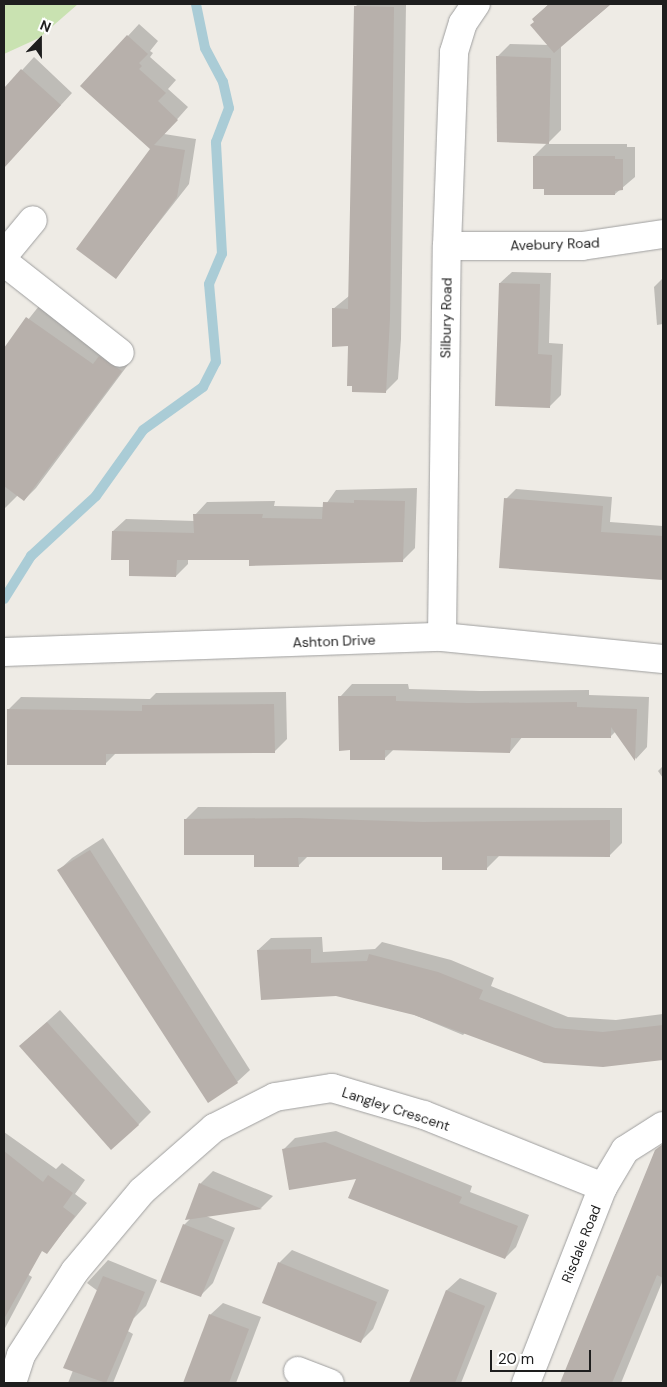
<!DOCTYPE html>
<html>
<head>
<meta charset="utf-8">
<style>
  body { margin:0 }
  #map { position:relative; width:667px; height:1387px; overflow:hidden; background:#eeebe5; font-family:"DM Sans",sans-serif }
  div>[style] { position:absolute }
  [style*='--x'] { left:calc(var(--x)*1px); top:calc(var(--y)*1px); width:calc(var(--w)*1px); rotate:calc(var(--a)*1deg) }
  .grass>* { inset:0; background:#c9e2b1 }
  .shadow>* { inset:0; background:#0003 }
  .stream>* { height:10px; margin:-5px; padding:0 5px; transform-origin:5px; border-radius:5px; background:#aaccd6 }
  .building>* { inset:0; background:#b7b0ab }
  .roads { filter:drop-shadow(0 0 1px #9f9f9f) drop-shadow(0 0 1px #9f9f9f) }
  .minor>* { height:28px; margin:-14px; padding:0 14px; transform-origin:14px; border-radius:14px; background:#fff }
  span { translate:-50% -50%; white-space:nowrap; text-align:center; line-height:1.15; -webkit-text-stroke:5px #fff; paint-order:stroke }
  .street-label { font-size:14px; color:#1e1e1e }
  .frame { position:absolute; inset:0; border:5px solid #1e1e1e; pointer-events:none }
  .north { position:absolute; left:15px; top:15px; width:50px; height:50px; -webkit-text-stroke:4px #fff; paint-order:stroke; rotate:22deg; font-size:14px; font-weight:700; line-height:20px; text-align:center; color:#1e1e1e }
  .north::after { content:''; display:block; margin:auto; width:18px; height:22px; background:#1e1e1e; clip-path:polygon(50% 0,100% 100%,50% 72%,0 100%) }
  .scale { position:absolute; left:490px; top:1350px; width:101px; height:22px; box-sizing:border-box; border:2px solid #1e1e1e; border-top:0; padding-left:6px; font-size:15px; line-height:18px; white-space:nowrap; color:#1e1e1e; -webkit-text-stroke:4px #fff; paint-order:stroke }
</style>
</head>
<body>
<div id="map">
  <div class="grass">
    <div style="clip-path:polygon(4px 4px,78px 4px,39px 38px,4px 54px)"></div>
  </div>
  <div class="shadow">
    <div style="clip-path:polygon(358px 4px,406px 4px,401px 339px,398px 379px,385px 392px,349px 345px,333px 309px,349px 296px,355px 7px)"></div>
    <div style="clip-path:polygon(549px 4px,611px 4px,561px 46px,561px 130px,547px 144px,627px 144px,627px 147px,635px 147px,635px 177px,615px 194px,546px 187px,534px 156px,548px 142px,497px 57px,510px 44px,550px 45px,533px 19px)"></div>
    <div style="clip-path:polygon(139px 24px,158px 41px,150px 51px,153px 53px,150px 57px,176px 80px,168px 89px,188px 107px,164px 134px,196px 139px,189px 184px,116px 277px,152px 149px,82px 86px)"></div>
    <div style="clip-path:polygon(34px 57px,72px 93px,4px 167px,4px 112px,14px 102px,4px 90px)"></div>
    <div style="clip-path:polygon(512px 272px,551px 273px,549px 343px,563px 344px,561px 395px,549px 407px,500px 283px)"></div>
    <div style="clip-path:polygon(663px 278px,663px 324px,657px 325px,654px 287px)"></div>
    <div style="clip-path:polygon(39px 306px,133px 358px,36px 488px,24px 500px,18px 495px,4px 509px,4px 350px)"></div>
    <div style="clip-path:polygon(417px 488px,415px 548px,403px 560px,188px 559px,188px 564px,176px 576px,130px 559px,113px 531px,126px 519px,195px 521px,195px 515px,207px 502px,275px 501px,274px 506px,324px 507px,336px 490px)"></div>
    <div style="clip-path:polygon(516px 489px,612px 497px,610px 522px,663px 526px,663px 579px,501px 567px,506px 499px)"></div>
    <div style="clip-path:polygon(352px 684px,408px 684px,409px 689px,480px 691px,589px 690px,589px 695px,649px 697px,647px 747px,636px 759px,616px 731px,611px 736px,523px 736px,510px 752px,394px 749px,384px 759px,352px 749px,340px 697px)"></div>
    <div style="clip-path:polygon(286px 692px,287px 739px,274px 752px,116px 753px,105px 764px,8px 710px,21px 697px,150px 699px,156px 693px)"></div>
    <div style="clip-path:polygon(663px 766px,663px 778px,658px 771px)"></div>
    <div style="clip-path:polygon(198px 807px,622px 808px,622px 843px,609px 856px,499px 856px,487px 868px,443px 855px,308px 856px,298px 866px,255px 854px,185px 820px)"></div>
    <div style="clip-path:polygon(103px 838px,250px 1070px,237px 1082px,208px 1101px,59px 870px,72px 858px)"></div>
    <div style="clip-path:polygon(322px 937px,323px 952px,375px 949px,382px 942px,451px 960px,494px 978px,491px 986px,568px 1017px,616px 1020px,663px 1014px,663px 1059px,603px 1066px,467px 1031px,463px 1035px,258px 950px,271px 938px)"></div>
    <div style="clip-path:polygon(60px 1010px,151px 1112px,138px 1125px,20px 1046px)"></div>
    <div style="clip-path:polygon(336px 1131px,472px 1186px,470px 1192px,529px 1215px,516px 1247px,505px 1258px,358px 1177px,284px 1149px,295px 1138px)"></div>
    <div style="clip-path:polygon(4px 1132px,56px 1169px,62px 1163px,85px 1180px,75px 1194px,87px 1203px,50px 1248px,40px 1248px,4px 1220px)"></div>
    <div style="clip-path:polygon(659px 1161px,663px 1163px,663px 1280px,621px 1383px,562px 1383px,646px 1174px)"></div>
    <div style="clip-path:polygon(213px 1171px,273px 1196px,261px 1208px,206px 1216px,235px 1228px,213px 1283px,200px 1296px,184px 1225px,191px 1218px,200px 1184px)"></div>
    <div style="clip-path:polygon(292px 1250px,389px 1290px,373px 1329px,361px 1341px,279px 1263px)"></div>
    <div style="clip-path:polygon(4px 1260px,32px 1277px,4px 1330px)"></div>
    <div style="clip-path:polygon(108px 1260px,157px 1280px,146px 1306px,134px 1318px,87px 1283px)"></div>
    <div style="clip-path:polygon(460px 1278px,497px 1293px,461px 1383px,410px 1383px,447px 1290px)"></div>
    <div style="clip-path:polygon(223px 1303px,261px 1317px,236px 1383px,185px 1383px,210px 1315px)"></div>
    <div style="clip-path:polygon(96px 1313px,133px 1334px,113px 1383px,68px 1383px)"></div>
  </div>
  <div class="stream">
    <div style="--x:4;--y:599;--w:51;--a:-57.9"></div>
    <div style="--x:31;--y:556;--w:88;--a:-42.7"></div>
    <div style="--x:96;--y:496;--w:81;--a:-54.5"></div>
    <div style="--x:143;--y:430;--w:74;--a:-35.6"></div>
    <div style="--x:203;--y:387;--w:28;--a:-63"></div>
    <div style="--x:216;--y:362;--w:78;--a:-95.1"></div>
    <div style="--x:209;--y:284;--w:33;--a:-67"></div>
    <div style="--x:222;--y:254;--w:112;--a:-93.1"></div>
    <div style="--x:216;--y:142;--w:36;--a:-69"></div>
    <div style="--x:229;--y:108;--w:27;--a:-103"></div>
    <div style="--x:223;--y:82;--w:38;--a:-118"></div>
    <div style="--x:205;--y:48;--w:45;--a:-101.6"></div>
  </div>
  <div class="building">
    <div style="clip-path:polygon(549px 4px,611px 4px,554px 53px,530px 25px,534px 22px,532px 19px)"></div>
    <div style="clip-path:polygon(354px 6px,394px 7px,390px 318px,386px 393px,352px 392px,352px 386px,347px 386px,348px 346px,332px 347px,332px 308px,348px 309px)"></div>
    <div style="clip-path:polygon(127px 35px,148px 54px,139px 63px,142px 66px,139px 69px,166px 93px,158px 101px,178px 120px,154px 145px,185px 150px,177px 197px,116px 279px,76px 249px,150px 149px,80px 86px)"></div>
    <div style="clip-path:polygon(496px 56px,551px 58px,549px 144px,497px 142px)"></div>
    <div style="clip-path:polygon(21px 69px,61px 105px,4px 168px,4px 88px)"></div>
    <div style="clip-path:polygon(533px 156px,615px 156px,615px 159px,623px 159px,623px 190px,615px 191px,615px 195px,544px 195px,544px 189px,533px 189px)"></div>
    <div style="clip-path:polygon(499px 283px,540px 284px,538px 354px,552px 355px,550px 408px,495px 406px)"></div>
    <div style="clip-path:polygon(26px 317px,93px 364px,99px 356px,122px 371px,24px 501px,4px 486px,4px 348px)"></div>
    <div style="clip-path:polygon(504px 498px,603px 506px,601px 532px,663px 536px,663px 580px,499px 568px)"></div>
    <div style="clip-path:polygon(354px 500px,405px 501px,403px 562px,249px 566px,249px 560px,177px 560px,176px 577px,129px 576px,129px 560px,111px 560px,112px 531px,194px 533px,193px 514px,263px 514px,262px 518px,322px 519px,323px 502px,354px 503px)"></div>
    <div style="clip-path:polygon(338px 696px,396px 696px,396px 701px,467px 703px,577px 702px,577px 707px,637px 709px,635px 761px,611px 727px,611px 738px,511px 738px,510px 753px,385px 750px,385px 760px,350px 760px,350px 750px,339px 751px)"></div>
    <div style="clip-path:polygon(274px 704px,275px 753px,106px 754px,106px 765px,7px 765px,7px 709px,142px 711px,142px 705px)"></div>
    <div style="clip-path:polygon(298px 818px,423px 822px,610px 820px,610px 857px,487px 856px,487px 870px,442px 870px,442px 857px,298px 857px,299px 867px,254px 867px,254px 855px,184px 855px,184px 819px)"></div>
    <div style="clip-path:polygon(90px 850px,238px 1083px,208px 1103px,57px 870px)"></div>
    <div style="clip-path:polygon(311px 949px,311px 963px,367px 961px,369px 954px,438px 972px,483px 990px,479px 999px,555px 1028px,603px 1032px,663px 1025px,663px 1060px,603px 1067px,544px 1063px,414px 1015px,336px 996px,261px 1000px,257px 950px)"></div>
    <div style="clip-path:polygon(47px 1022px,139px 1125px,111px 1150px,19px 1046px)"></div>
    <div style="clip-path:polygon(325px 1142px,462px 1197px,459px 1203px,518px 1226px,505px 1259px,348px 1198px,356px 1179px,289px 1190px,282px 1149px)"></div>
    <div style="clip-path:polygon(663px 1144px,663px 1278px,657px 1275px,612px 1383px,560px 1383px,655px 1150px)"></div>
    <div style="clip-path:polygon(4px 1151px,43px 1182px,48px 1175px,73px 1193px,63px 1207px,75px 1216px,47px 1254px,42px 1251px,4px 1319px)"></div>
    <div style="clip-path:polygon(199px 1183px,262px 1209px,185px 1220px)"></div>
    <div style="clip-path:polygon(183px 1224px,224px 1240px,201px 1297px,160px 1282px)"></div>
    <div style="clip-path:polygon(278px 1262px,377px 1302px,361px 1343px,262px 1303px)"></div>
    <div style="clip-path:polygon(103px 1276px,145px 1292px,106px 1383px,63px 1368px)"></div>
    <div style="clip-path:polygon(446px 1290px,485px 1306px,455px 1383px,409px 1383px)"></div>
    <div style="clip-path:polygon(209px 1314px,249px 1329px,229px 1383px,183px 1383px)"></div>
  </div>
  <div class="roads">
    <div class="minor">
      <div style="--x:447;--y:246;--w:135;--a:0"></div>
      <div style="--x:582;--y:246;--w:82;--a:-8.4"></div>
      <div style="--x:4;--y:255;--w:45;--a:-50.4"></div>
      <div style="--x:4;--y:262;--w:147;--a:38.1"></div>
      <div style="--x:442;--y:637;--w:391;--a:-89.3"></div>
      <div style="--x:447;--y:246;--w:194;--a:-87.9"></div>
      <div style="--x:454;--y:52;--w:30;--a:-73"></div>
      <div style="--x:463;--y:23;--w:23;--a:-56"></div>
      <div style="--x:4;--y:652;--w:438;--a:-2"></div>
      <div style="--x:442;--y:637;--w:222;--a:5.7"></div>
      <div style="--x:298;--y:1371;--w:34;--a:21"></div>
      <div style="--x:12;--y:1383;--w:29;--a:-72"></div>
      <div style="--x:21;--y:1355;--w:100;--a:-57.3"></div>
      <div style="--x:75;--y:1271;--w:104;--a:-50.1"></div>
      <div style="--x:142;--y:1191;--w:96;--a:-41.2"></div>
      <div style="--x:214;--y:1128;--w:68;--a:-26.9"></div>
      <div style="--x:275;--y:1097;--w:58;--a:-9"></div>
      <div style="--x:332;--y:1088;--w:96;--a:16.4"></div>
      <div style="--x:424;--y:1115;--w:193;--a:21.9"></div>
      <div style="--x:526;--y:1383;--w:211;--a:-68.6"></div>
      <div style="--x:603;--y:1187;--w:43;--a:-59.3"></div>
      <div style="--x:625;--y:1150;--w:45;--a:-32.3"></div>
    </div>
  </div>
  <div class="street-label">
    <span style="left:555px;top:244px;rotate:-2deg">Avebury Road</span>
    <span style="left:446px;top:318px;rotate:-89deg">Silbury Road</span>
    <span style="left:334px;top:641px;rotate:-2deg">Ashton Drive</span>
    <span style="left:396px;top:1109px;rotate:18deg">Langley Crescent</span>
    <span style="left:581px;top:1244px;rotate:-68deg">Risdale Road</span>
  </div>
  <div class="frame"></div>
  <div class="north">N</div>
  <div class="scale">20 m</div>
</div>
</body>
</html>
